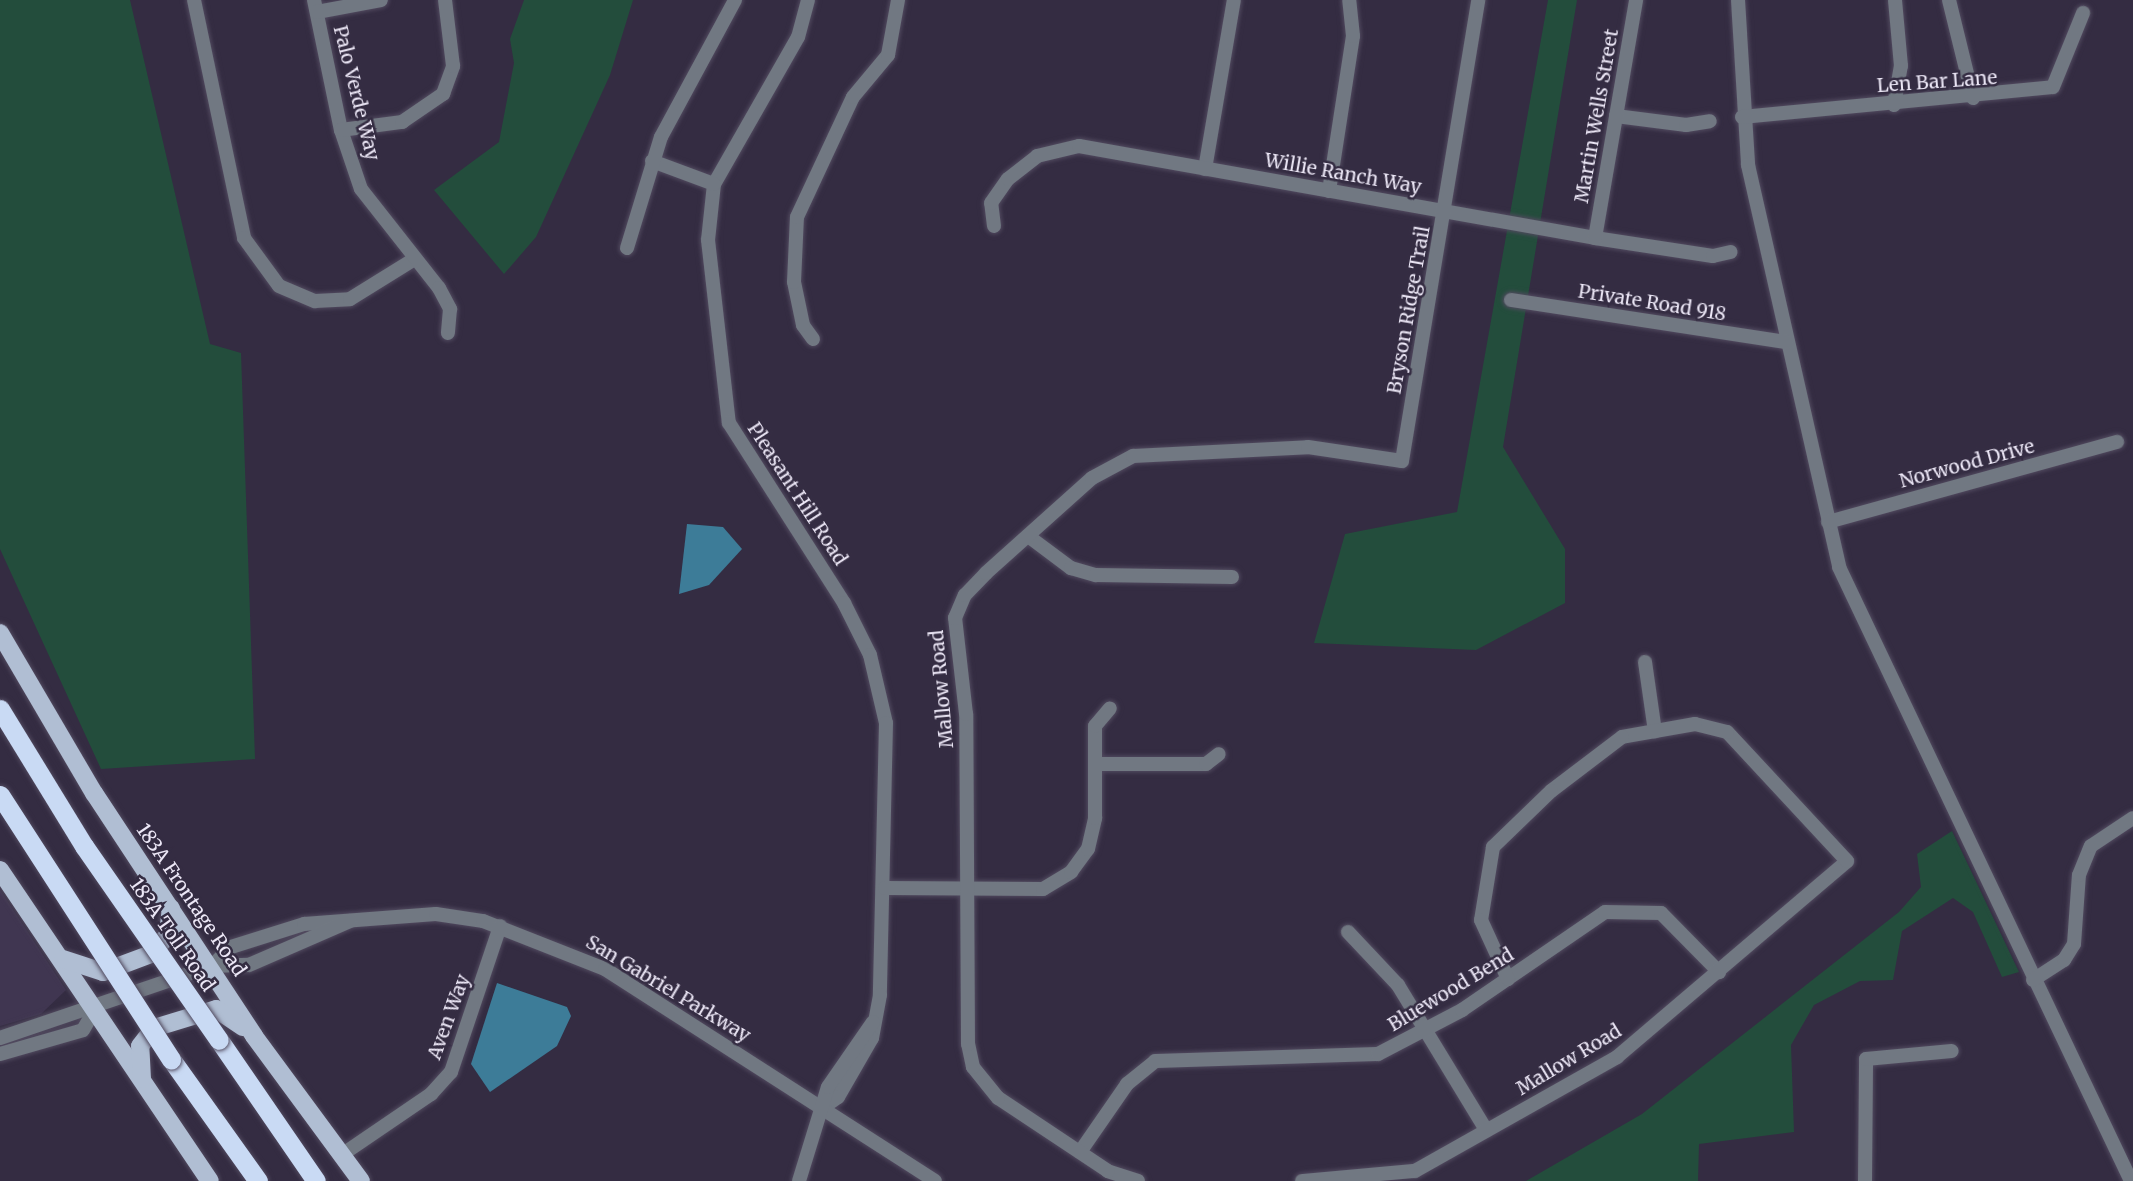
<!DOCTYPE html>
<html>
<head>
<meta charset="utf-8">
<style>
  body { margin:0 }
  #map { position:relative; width:2133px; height:1181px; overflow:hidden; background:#342c42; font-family:Merriweather,serif }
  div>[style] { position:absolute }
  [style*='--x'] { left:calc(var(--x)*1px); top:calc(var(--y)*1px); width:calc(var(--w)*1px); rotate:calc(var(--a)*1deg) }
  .built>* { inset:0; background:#403651 }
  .green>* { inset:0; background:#234d3c }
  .water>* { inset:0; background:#3d7c98 }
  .roads { filter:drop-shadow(0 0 2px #514a5f) drop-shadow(0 0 2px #514a5f) }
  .minor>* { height:14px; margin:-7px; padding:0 7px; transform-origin:7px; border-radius:7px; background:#717882 }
  .major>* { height:18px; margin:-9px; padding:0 9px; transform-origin:9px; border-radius:9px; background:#b0bed3 }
  .highway>* { height:19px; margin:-9.5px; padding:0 9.5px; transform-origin:9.5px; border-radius:9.5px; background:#c9daf4 }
  .bridges { filter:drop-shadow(0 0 2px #514a5f) drop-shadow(0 0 2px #514a5f) }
  .highway-bridge>* { height:19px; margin:-9.5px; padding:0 9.5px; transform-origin:9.5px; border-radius:9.5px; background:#c9daf4 }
  span { translate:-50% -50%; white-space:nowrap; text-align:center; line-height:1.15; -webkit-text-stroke:5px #342c42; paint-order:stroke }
  .street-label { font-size:19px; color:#ece7f6 }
</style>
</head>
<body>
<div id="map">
  <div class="built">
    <div style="clip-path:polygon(0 890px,66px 990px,41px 1014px,0 1026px)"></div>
  </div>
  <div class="green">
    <div style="clip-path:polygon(0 0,130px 0,210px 344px,241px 353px,255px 759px,101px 769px,0 549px)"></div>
    <div style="clip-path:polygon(524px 0,633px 0,610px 75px,536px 237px,504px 274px,434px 190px,499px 142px,514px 63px,510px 39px)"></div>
    <div style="clip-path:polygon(1548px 0,1577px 0,1503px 447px,1565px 549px,1565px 603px,1476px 650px,1314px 643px,1345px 534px,1457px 512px)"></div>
    <div style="clip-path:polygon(1952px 831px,2019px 972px,2002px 977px,1973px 912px,1953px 898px,1902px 931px,1893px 980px,1860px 981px,1814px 1005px,1791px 1045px,1794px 1132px,1699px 1144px,1698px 1181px,1526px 1181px,1642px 1114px,1899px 912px,1921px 887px,1917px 854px)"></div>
  </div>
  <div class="water">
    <div style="clip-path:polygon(687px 524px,723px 527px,742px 549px,709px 585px,679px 594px)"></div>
    <div style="clip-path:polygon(497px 983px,567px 1007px,571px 1016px,557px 1046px,490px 1092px,471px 1064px)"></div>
  </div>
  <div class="roads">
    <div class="minor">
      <div style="--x:194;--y:0;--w:243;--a:78.1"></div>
      <div style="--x:244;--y:238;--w:59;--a:53.9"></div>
      <div style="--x:279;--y:286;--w:39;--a:23"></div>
      <div style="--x:315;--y:301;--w:35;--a:-3"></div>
      <div style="--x:350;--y:299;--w:74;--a:-31.8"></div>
      <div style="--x:314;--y:0;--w:133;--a:78.3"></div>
      <div style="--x:341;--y:130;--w:62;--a:71.3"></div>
      <div style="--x:361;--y:189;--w:126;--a:51.8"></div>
      <div style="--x:439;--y:288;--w:24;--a:62"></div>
      <div style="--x:450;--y:309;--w:24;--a:95"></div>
      <div style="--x:808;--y:0;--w:38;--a:105"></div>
      <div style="--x:798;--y:37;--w:169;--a:119.7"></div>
      <div style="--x:714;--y:184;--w:56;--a:96.1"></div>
      <div style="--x:708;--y:240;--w:184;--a:83.5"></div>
      <div style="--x:729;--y:423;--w:214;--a:57.4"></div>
      <div style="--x:844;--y:603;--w:58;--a:63.4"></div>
      <div style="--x:870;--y:655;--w:70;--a:76.8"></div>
      <div style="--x:886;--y:723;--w:272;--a:91.3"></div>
      <div style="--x:880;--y:995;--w:44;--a:100.5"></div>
      <div style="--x:872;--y:1038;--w:68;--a:120"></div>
      <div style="--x:838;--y:1097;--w:19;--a:145"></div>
      <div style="--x:1738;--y:0;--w:165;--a:86.5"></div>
      <div style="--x:1748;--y:165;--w:412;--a:77.2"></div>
      <div style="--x:1839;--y:567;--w:680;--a:64.57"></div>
      <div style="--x:1949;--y:0;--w:101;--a:76.2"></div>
      <div style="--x:317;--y:12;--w:65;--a:-10.6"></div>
      <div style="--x:1894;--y:105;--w:40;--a:-80"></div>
      <div style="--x:1901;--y:66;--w:66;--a:-95.2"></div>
      <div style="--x:1616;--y:116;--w:71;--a:7.3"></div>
      <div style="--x:1686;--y:125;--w:24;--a:-9"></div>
      <div style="--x:1742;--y:117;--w:312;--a:-5.5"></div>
      <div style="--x:2053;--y:87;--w:80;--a:-67.9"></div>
      <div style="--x:341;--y:130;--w:62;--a:-7.5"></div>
      <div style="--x:402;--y:122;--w:50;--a:-34.3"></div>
      <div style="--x:443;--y:94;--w:30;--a:-70"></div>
      <div style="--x:453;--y:66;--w:66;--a:-96.9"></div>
      <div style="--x:652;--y:161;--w:66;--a:20.4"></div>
      <div style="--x:1205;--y:169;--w:171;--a:-80.3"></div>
      <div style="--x:1329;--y:191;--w:157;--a:-81.2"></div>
      <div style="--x:1353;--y:36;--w:36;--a:-96"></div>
      <div style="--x:994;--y:226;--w:23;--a:-97"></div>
      <div style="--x:991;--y:203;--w:29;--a:-55"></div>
      <div style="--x:1008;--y:179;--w:37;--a:-38"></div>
      <div style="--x:1037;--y:156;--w:43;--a:-13.4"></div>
      <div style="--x:1079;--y:146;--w:524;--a:10.11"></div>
      <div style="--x:1595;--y:238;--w:119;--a:8.7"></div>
      <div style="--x:1713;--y:256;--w:18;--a:-13"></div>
      <div style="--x:1595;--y:238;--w:242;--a:-80.2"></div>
      <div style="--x:627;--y:248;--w:116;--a:-73"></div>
      <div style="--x:661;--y:137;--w:156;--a:-61.6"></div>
      <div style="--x:1511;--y:300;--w:279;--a:8.7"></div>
      <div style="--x:813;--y:339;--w:17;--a:-126"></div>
      <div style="--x:803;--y:325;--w:44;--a:-101.8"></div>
      <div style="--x:794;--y:282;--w:65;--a:-87.4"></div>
      <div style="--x:797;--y:217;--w:132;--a:-65"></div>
      <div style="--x:853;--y:97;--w:55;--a:-50.2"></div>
      <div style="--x:888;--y:55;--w:56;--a:-79.7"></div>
      <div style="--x:1828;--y:522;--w:300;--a:-15.5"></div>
      <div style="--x:1028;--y:536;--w:54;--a:36.7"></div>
      <div style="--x:1071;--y:568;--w:26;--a:16"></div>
      <div style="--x:1096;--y:575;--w:136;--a:0.8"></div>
      <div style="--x:1645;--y:662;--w:70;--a:81.8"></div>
      <div style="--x:1095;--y:764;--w:111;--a:0"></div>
      <div style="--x:1206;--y:764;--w:16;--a:-38"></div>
      <div style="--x:885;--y:888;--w:158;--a:0.4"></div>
      <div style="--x:1043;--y:889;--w:33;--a:-31"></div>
      <div style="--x:1071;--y:872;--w:29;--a:-54"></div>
      <div style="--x:1088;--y:849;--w:32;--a:-77"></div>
      <div style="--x:1095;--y:818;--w:92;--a:-90"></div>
      <div style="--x:1095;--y:726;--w:23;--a:-50"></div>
      <div style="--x:1348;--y:932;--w:73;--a:46.7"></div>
      <div style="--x:1398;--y:985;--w:170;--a:58.7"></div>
      <div style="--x:212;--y:966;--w:27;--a:-45"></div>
      <div style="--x:231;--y:947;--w:77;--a:-17.5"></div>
      <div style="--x:304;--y:924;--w:132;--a:-4.3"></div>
      <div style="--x:436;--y:914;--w:48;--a:8.5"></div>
      <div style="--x:483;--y:921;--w:131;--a:21.5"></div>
      <div style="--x:605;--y:969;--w:392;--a:32.7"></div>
      <div style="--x:2033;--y:980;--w:37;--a:-33"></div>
      <div style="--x:2064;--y:960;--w:19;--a:-58"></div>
      <div style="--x:2074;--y:944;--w:69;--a:-85.9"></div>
      <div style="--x:2079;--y:875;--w:31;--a:-68"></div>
      <div style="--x:2091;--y:846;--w:50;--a:-33.7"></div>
      <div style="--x:0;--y:1038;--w:224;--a:-18.8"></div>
      <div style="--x:212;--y:966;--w:37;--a:-2"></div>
      <div style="--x:249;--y:965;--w:110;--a:-23.5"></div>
      <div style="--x:0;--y:1054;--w:86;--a:-16.1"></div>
      <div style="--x:83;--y:1030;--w:24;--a:-60"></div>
      <div style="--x:1080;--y:1152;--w:83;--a:-55.3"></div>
      <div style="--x:1127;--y:1084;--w:36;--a:-39"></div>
      <div style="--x:1155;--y:1061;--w:223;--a:-1.8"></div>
      <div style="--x:1378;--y:1054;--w:95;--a:-27.6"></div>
      <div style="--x:1462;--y:1010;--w:173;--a:-34.4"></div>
      <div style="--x:1605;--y:912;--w:56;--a:1"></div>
      <div style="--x:1661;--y:913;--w:83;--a:45.5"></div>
      <div style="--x:343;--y:1154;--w:107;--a:-34.3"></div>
      <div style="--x:431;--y:1094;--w:30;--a:-48"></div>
      <div style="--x:451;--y:1072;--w:154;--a:-71.4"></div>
      <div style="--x:799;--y:1181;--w:98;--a:-72.9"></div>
      <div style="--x:828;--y:1087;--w:79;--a:-55.3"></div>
      <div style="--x:1138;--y:1181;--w:32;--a:-162"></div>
      <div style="--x:1108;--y:1171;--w:132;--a:-146.4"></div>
      <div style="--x:998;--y:1098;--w:40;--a:-129"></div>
      <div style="--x:973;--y:1067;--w:24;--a:-102"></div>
      <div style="--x:968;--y:1044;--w:330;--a:-90.3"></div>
      <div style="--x:966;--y:714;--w:97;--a:-96.5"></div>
      <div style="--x:955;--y:618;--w:25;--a:-67"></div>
      <div style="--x:965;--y:595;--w:30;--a:-46"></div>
      <div style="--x:986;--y:573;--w:142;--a:-41.9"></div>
      <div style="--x:1092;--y:478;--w:47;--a:-28.2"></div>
      <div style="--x:1133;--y:456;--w:175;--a:-2.9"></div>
      <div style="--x:1308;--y:447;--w:95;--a:8.5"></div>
      <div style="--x:1402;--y:461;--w:467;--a:-80.6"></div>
      <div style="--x:1302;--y:1181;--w:113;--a:-5.1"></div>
      <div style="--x:1415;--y:1171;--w:232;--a:-29.4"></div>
      <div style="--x:1617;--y:1057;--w:302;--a:-40.4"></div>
      <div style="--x:1847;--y:861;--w:176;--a:-132.9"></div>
      <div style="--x:1727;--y:732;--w:33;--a:-166"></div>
      <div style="--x:1695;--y:724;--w:74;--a:169.9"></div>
      <div style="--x:1622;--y:737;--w:89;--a:142.7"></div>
      <div style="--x:1551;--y:791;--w:81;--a:136"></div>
      <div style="--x:1493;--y:847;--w:74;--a:99.3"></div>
      <div style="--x:1481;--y:920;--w:65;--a:65.4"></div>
      <div style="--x:1865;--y:1181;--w:122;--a:-89.5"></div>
      <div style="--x:1866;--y:1059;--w:86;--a:-5.3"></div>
    </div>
    <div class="major">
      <div style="--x:0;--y:633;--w:186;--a:59.6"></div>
      <div style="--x:94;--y:793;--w:291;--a:56.6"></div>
      <div style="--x:254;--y:1036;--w:180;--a:53.6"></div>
      <div style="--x:0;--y:870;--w:375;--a:56"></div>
      <div style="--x:63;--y:959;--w:42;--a:18"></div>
      <div style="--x:103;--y:972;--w:51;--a:-20.6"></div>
      <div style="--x:151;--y:954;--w:25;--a:-48"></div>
      <div style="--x:168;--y:935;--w:27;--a:-84"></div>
      <div style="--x:142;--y:1079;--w:33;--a:-93"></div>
      <div style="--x:140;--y:1046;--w:23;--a:-52"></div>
      <div style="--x:154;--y:1028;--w:65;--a:-17"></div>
      <div style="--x:216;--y:1009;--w:32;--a:34"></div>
    </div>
    <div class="highway">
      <div style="--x:219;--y:1040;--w:171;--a:55.5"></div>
      <div style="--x:171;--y:1059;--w:150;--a:54.5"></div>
    </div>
  </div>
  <div class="bridges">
    <div class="highway-bridge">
      <div style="--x:0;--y:709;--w:161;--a:58.5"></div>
      <div style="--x:84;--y:846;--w:236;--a:55.2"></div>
      <div style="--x:0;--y:795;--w:315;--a:57.1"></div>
    </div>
  </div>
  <div class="street-label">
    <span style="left:1937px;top:82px;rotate:-4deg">Len Bar Lane</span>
    <span style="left:356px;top:93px;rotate:76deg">Palo Verde Way</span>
    <span style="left:1597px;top:116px;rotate:-80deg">Martin Wells Street</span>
    <span style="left:1343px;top:174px;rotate:10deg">Willie Ranch Way</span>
    <span style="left:1652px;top:303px;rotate:9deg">Private Road 918</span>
    <span style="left:1409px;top:310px;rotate:-80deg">Bryson Ridge Trail</span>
    <span style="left:1967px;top:464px;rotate:-15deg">Norwood Drive</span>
    <span style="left:797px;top:494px;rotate:57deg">Pleasant Hill Road</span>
    <span style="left:942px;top:689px;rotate:-95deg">Mallow Road</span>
    <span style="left:191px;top:900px;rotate:56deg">183A Frontage Road</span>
    <span style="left:172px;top:935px;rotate:55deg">183A Toll Road</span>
    <span style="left:668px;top:989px;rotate:31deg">San Gabriel Parkway</span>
    <span style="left:1451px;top:990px;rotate:-31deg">Bluewood Bend</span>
    <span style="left:449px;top:1017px;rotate:-70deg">Aven Way</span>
    <span style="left:1569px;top:1060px;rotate:-31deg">Mallow Road</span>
  </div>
</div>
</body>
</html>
